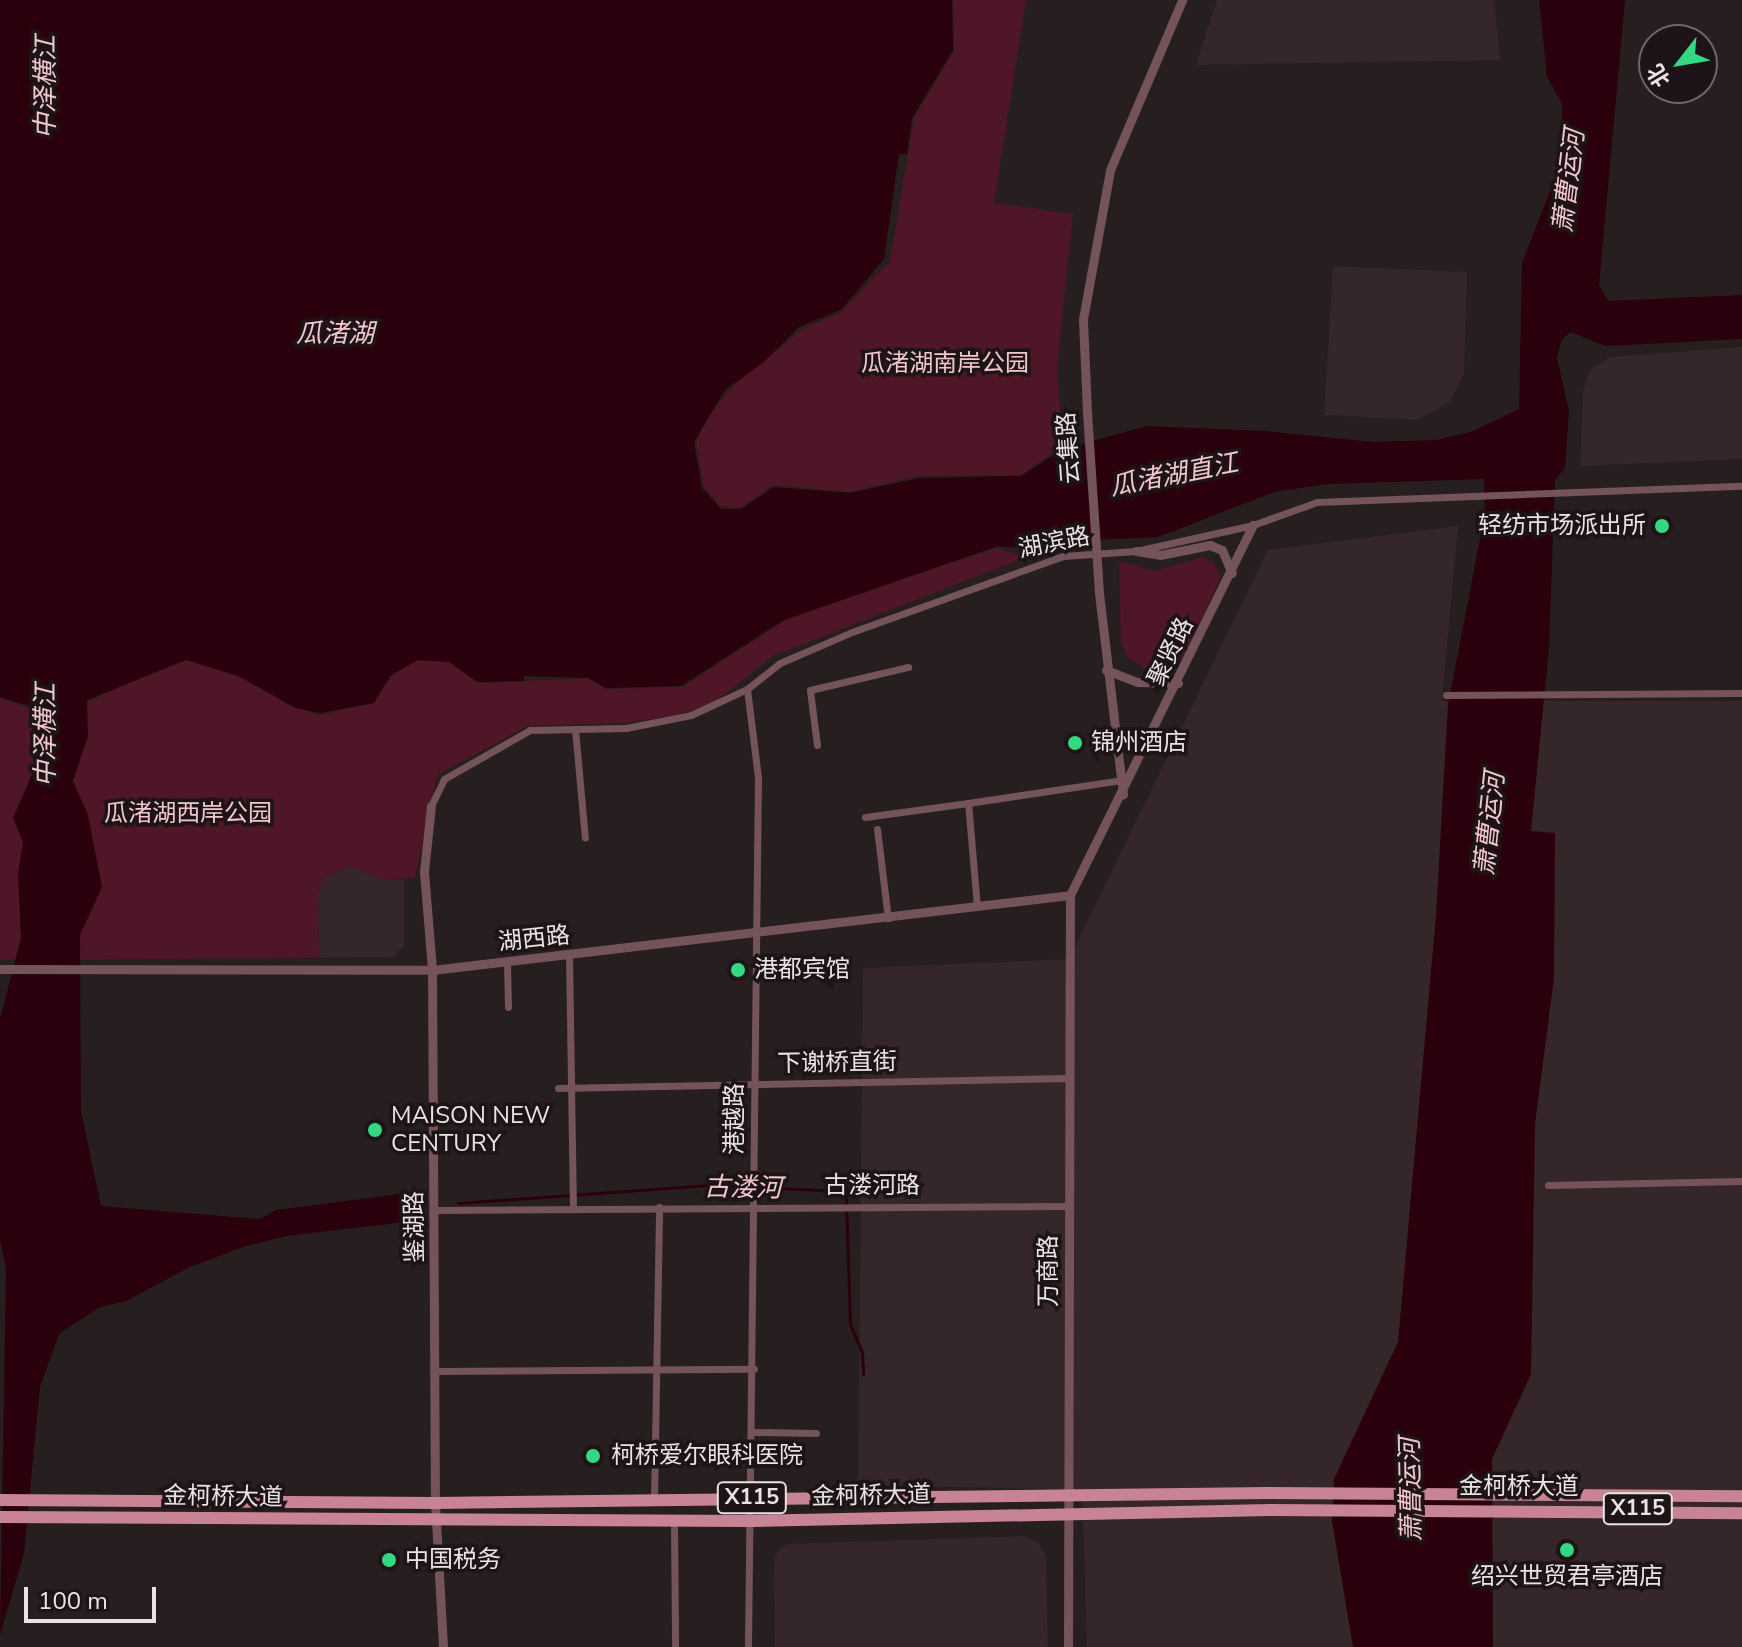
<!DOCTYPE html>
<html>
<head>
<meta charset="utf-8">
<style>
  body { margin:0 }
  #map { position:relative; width:1742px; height:1647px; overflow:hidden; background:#261e1f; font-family:"Nunito Sans","Noto Sans SC",sans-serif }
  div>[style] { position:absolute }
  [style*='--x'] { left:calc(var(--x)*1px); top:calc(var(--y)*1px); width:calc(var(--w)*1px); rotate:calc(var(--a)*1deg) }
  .built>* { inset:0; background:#342629 }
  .green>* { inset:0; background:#4f1628 }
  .water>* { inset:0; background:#2b000d }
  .stream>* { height:3px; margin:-1.5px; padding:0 1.5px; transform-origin:1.5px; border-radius:1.5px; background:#2b000d }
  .minor>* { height:7px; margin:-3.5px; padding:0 3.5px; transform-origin:3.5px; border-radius:3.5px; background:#74535a }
  .tertiary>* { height:9px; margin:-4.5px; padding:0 4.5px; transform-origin:4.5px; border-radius:4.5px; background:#74535a }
  .primary>* { height:12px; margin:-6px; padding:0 6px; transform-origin:6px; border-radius:6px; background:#c88494 }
  .tertiary-bridge>* { height:9px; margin:-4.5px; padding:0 4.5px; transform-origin:4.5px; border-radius:4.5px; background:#74535a }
  .dots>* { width:22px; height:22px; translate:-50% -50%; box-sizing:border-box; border:4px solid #1c1416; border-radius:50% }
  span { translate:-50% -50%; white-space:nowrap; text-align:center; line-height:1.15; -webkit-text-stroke:7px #1c1416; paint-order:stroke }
  .shield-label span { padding:2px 6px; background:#1c1416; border:2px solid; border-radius:6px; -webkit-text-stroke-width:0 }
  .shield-label { font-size:22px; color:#e9e3e4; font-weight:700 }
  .park-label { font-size:24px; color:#f2c5ce }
  .street-label { font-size:24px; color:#e9e3e4 }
  .poi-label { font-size:24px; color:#e9e3e4 }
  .right { translate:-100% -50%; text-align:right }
  .left { translate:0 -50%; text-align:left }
  .water-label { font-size:26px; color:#f3c6cf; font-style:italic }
  .north { position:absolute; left:1638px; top:24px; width:80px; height:80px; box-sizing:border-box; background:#1c1416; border:2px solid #6e6768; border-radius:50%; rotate:239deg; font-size:22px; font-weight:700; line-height:32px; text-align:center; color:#e9e3e4 }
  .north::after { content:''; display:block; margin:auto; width:28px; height:36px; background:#33d881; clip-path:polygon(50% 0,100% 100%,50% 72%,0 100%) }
  .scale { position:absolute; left:24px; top:1587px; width:132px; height:36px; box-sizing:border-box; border:4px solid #e9e3e4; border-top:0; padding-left:10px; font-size:24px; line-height:28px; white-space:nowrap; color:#e9e3e4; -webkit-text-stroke:6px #1c1416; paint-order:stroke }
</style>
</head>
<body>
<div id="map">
  <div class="built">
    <div style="clip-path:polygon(1217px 0,1494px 0,1500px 60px,1196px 65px)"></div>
    <div style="clip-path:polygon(1333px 266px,1467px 272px,1464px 374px,1450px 402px,1417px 420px,1324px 415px)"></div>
    <div style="clip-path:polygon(1742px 347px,1742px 459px,1580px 466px,1583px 390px,1590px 370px,1610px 357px)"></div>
    <div style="clip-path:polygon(1458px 526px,1442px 701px,1742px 701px,1742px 1647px,1087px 1647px,1082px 1490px,858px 1485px,863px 968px,1069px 959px,1268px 550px)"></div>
    <div style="clip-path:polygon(350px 866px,384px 880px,404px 880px,404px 946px,393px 957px,319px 958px,318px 893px,323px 878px)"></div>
    <div style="clip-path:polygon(1024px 1536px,1039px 1544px,1046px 1557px,1048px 1647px,775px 1647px,774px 1557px,786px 1544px)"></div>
  </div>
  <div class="green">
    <div style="clip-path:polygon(953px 0,1026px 0,994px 203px,1073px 214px,1057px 368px,1063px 446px,1021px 475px,918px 476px,850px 492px,774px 485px,740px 508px,720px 506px,704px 487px,696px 442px,707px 417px,734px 385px,801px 330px,841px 312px,890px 261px,914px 118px,954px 51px)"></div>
    <div style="clip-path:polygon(996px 548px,1026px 557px,773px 656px,715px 702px,678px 715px,625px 723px,528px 726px,437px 775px,415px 878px,384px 880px,350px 866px,323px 878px,318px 893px,319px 958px,0 960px,0 698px,33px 710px,92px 700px,188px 655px,239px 673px,288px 705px,319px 715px,372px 703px,399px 667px,428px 656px,457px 663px,480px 683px,588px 678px,606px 689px,682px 687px,795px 614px)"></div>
    <div style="clip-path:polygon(1202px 557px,1214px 563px,1221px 577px,1184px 657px,1148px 670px,1127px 657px,1121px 643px,1119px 561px,1155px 571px)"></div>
  </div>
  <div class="water">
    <div style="clip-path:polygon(0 0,952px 0,953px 50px,912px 118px,907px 154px,899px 154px,884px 259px,841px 310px,799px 327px,764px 362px,725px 390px,694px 442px,702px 488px,721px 509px,741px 509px,774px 487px,850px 493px,919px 478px,1021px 476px,1063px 449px,1147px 426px,1266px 431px,1373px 442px,1436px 440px,1471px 432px,1519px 409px,1522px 263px,1563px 158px,1562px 104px,1547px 77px,1539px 0,1625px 0,1599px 285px,1608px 301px,1742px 295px,1742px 339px,1606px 346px,1570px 332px,1561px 341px,1557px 358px,1569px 411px,1565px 468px,1555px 480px,1549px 648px,1531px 831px,1555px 833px,1554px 978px,1535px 1124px,1531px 1374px,1492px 1459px,1493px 1647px,1353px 1647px,1332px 1521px,1334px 1479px,1398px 1342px,1436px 915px,1448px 705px,1485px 513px,1484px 479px,1328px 484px,1274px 492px,1158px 537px,1071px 541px,1046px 550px,998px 546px,782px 621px,681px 686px,606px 688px,588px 678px,524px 676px,524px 681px,477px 682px,449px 662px,418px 660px,390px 676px,374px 703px,320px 713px,296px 708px,238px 676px,186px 660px,87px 700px,88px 736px,73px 781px,88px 815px,102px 887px,80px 935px,81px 1111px,101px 1206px,260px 1219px,276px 1210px,407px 1193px,405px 1222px,286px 1236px,243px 1247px,188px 1268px,126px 1301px,100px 1307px,59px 1334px,40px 1387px,24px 1553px,0 1635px,6px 1269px,0 1240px,0 1019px,21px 938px,18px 874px,23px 842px,13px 818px,37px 763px,29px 750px,36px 708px,0 697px)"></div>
  </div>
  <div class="stream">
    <div style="--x:458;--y:1203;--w:255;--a:-4.1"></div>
    <div style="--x:712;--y:1185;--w:128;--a:2.7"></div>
    <div style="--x:840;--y:1191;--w:10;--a:53"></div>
    <div style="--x:846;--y:1199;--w:125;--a:88.2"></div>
    <div style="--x:850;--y:1324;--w:30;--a:67"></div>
    <div style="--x:862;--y:1352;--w:22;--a:87"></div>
  </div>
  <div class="minor">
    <div style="--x:747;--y:689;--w:89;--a:82.9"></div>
    <div style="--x:758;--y:777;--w:870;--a:90.66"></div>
    <div style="--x:1446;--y:695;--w:296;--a:-0.4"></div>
    <div style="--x:575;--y:729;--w:109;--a:84.8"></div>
    <div style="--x:817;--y:745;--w:55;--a:-97.3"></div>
    <div style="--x:810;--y:690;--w:101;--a:-13.2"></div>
    <div style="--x:431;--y:806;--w:30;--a:-64"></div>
    <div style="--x:444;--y:779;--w:99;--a:-29.7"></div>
    <div style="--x:530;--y:730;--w:96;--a:-1.2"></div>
    <div style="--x:626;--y:728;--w:66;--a:-11.3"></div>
    <div style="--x:691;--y:715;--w:62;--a:-24.9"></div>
    <div style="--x:747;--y:689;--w:42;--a:-38.2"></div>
    <div style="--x:780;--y:663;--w:78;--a:-23.3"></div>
    <div style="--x:852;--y:632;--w:224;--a:-19.8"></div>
    <div style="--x:1063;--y:556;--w:73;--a:-3.9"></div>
    <div style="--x:1136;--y:551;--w:120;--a:-12.5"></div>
    <div style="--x:1253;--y:525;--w:68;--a:-19.8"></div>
    <div style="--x:1317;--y:502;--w:425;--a:-2.2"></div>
    <div style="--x:865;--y:817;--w:104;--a:-7.7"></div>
    <div style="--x:877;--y:829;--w:90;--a:83"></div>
    <div style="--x:977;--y:907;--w:104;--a:-94.9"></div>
    <div style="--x:968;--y:803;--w:155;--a:-8.5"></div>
    <div style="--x:569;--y:955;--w:253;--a:89.1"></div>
    <div style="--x:507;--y:962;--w:45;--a:88.7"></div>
    <div style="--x:558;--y:1088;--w:511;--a:-1.12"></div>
    <div style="--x:1548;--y:1185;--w:194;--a:-1.2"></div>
    <div style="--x:435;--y:1210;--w:634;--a:-0.36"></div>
    <div style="--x:437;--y:1371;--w:317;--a:-0.4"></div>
    <div style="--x:754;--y:1432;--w:62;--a:0.9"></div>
    <div style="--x:654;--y:1500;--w:293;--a:-89"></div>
    <div style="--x:674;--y:1521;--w:126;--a:89.5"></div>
  </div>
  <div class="tertiary">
    <div style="--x:1087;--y:412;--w:93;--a:-92.5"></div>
    <div style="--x:1083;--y:319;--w:151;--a:-79.7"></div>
    <div style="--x:1110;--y:170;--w:185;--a:-67"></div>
    <div style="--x:1136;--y:551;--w:24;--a:9"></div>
    <div style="--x:1160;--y:555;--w:51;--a:-11.3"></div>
    <div style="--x:1210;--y:545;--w:13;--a:23"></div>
    <div style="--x:1222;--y:550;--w:25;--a:67"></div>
    <div style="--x:1099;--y:593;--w:203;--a:83.2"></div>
    <div style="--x:1106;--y:670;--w:33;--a:21"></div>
    <div style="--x:1137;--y:682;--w:41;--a:1.4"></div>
    <div style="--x:431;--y:806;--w:66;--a:96.1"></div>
    <div style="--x:424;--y:872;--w:98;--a:85.3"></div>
    <div style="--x:432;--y:970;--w:533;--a:89.68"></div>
    <div style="--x:435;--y:1503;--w:144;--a:86.8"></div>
    <div style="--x:0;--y:969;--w:432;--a:0.1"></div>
    <div style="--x:432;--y:970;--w:642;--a:-6.7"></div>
    <div style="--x:1068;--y:1647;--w:752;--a:-89.85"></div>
    <div style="--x:1070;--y:895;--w:413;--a:-63.7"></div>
  </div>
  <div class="primary">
    <div style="--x:0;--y:1500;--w:435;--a:0.4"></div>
    <div style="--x:435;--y:1503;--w:833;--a:-0.69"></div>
    <div style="--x:1268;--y:1493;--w:474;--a:0.4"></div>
    <div style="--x:0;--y:1517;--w:752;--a:0.3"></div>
    <div style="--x:752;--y:1521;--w:518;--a:-1.22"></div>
    <div style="--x:1270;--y:1510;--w:472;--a:0.4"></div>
  </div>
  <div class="tertiary-bridge">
    <div style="--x:1087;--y:412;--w:181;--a:86.2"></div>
  </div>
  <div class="dots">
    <div style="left:1662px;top:526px;background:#33d881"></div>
    <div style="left:1075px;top:743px;background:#33d881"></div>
    <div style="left:738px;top:970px;background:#33d881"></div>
    <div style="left:375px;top:1130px;background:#33d881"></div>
    <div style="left:593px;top:1456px;background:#33d881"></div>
    <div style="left:1567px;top:1550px;background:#33d881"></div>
    <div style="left:389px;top:1560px;background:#33d881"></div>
  </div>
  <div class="shield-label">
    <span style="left:752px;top:1498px">X115</span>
    <span style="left:1638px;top:1509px">X115</span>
  </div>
  <div class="park-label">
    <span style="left:945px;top:364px">瓜渚湖南岸公园</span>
    <span style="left:188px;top:814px">瓜渚湖西岸公园</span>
  </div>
  <div class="street-label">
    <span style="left:1069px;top:448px;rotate:-94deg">云集路</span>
    <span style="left:1054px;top:543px;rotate:-11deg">湖滨路</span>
    <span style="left:1171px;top:652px;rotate:-64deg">聚贤路</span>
    <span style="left:534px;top:939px;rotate:-6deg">湖西路</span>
    <span style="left:837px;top:1063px;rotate:-1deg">下谢桥直街</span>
    <span style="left:735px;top:1119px;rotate:-90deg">港越路</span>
    <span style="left:872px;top:1186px">古溇河路</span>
    <span style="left:415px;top:1227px;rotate:-91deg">鉴湖路</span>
    <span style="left:1049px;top:1271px;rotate:-90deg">万商路</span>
    <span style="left:1519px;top:1487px">金柯桥大道</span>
    <span style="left:871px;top:1496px;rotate:-1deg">金柯桥大道</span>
    <span style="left:223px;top:1497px;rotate:1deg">金柯桥大道</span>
  </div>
  <div class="poi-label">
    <span class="right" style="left:1646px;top:526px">轻纺市场派出所</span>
    <span class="left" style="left:1091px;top:743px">锦州酒店</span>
    <span class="left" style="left:754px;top:970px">港都宾馆</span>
    <span class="left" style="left:391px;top:1130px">MAISON NEW<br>CENTURY</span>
    <span class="left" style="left:611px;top:1456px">柯桥爱尔眼科医院</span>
    <span class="left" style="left:405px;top:1560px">中国税务</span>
    <span style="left:1567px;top:1577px">绍兴世贸君亭酒店</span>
  </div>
  <div class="water-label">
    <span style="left:46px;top:87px;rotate:-90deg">中泽横江</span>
    <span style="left:1569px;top:181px;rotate:-83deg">萧曹运河</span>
    <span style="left:335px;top:334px">瓜渚湖</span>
    <span style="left:1174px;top:475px;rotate:-11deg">瓜渚湖直江</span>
    <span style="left:46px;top:735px;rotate:-90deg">中泽横江</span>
    <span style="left:1490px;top:824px;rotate:-84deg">萧曹运河</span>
    <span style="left:743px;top:1188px;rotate:1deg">古溇河</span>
    <span style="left:1411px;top:1490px;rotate:-91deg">萧曹运河</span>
  </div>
  <div class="north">北</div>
  <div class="scale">100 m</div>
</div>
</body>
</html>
